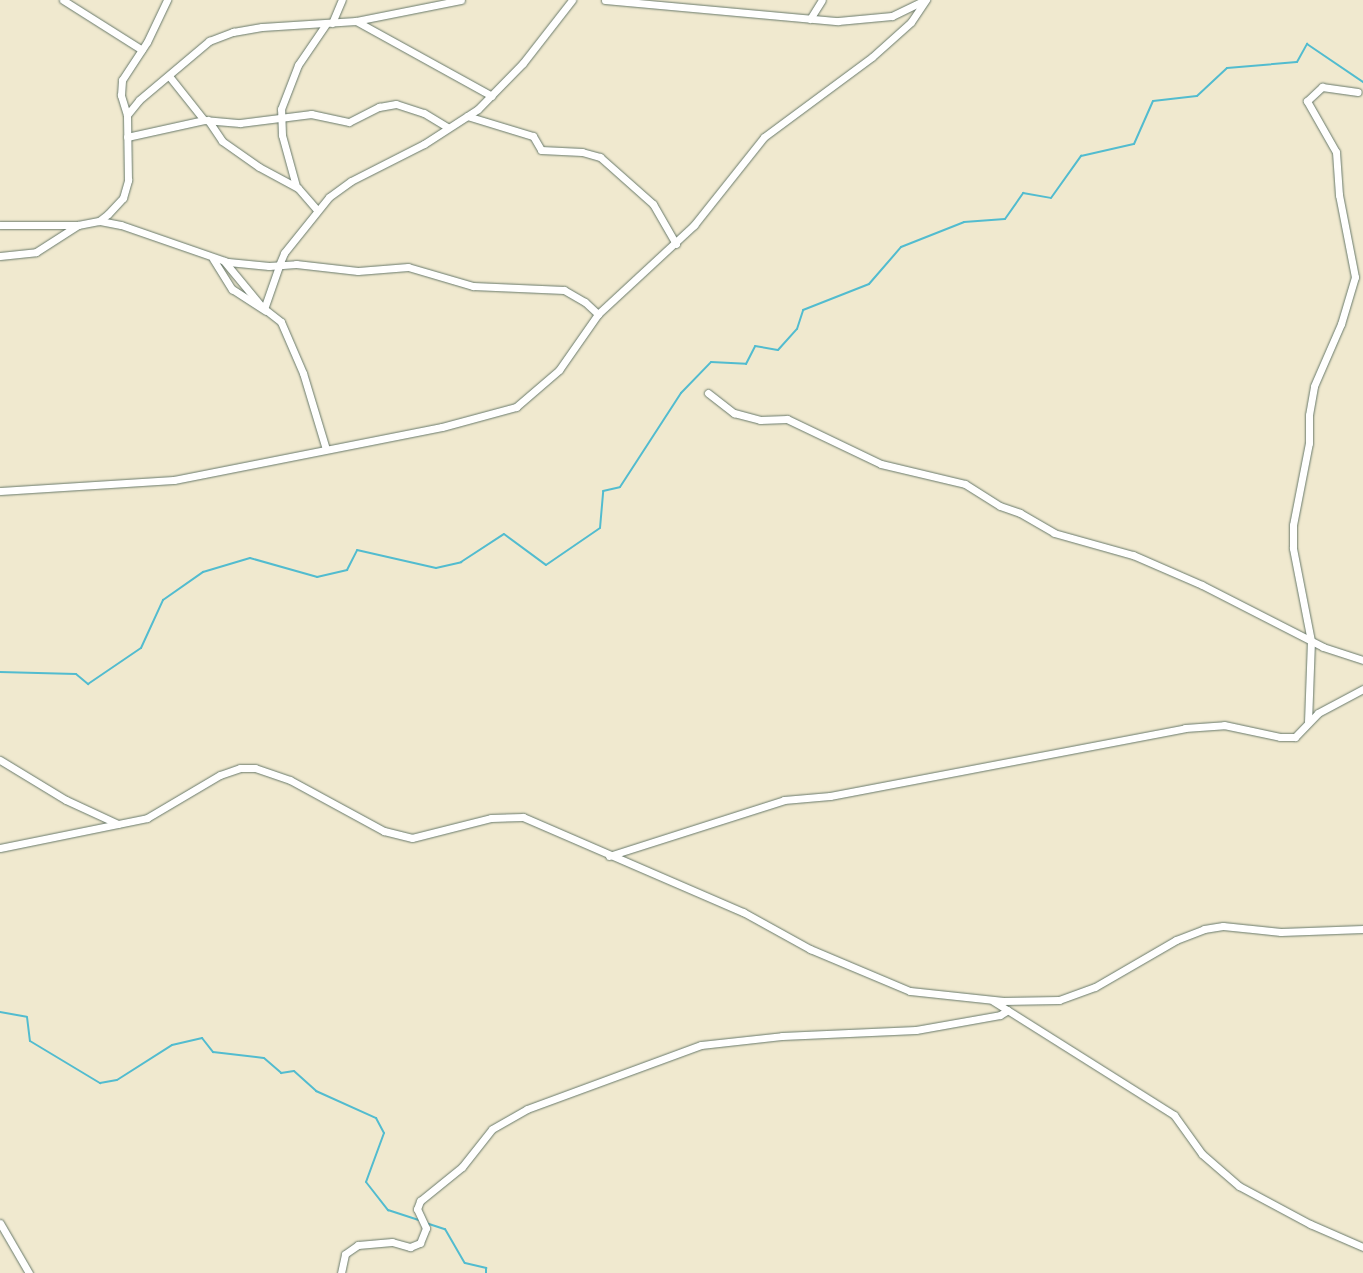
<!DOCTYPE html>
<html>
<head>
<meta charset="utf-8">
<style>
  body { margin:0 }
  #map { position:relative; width:1363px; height:1273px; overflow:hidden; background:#f0e9cf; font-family:Mynerve,sans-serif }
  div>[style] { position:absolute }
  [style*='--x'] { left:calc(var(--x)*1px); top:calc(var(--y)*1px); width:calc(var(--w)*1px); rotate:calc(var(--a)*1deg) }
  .stream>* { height:2px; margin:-1px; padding:0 1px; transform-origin:1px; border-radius:1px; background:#52bccf }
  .roads { filter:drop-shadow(0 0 1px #68796a) drop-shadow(0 0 1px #68796a) }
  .street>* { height:7px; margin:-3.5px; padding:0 3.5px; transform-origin:3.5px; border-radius:3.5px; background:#fff }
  span { translate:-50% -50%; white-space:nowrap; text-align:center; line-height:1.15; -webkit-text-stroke:4.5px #fdfcf7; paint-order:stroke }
</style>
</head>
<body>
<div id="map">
  <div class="stream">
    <div style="--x:0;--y:672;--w:76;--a:1.5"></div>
    <div style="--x:76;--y:674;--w:16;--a:40"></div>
    <div style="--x:88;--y:684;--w:64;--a:-34.2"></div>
    <div style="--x:141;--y:648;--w:53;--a:-65.4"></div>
    <div style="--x:163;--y:600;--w:49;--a:-35"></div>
    <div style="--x:203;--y:572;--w:49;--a:-16.6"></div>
    <div style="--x:250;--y:558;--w:70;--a:15.8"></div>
    <div style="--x:317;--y:577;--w:31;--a:-13"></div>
    <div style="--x:347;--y:570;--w:22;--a:-63"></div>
    <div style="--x:357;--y:550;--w:81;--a:12.8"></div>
    <div style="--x:436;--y:568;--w:26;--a:-13"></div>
    <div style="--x:461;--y:562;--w:51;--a:-33.1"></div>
    <div style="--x:504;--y:534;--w:52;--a:36.4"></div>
    <div style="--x:546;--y:565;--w:65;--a:-34.4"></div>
    <div style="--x:600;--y:528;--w:37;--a:-85"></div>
    <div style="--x:603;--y:491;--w:17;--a:-13"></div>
    <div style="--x:620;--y:487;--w:112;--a:-57"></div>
    <div style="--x:681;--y:393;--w:43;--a:-45.9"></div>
    <div style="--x:711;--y:362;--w:35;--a:3"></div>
    <div style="--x:746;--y:364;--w:20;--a:-63"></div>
    <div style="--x:755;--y:346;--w:23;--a:10"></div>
    <div style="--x:778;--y:350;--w:28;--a:-48"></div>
    <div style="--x:797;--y:329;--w:20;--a:-72"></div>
    <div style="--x:803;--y:310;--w:71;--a:-21.5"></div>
    <div style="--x:869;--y:284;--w:49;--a:-49.1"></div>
    <div style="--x:901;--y:247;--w:68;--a:-21.6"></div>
    <div style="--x:964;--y:222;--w:41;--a:-4.2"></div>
    <div style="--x:1005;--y:219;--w:32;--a:-55"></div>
    <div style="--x:1023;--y:193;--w:28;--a:10"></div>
    <div style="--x:1051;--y:198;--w:52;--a:-54.5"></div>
    <div style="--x:1081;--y:156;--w:54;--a:-12.8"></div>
    <div style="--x:1134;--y:144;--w:47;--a:-66.2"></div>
    <div style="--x:1153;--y:101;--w:44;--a:-6.5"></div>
    <div style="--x:1197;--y:96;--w:41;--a:-43"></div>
    <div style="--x:1227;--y:68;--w:70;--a:-4.9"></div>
    <div style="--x:1297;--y:62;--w:21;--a:-61"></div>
    <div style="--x:1307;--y:44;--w:68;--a:34.2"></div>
    <div style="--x:0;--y:1012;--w:27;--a:10"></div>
    <div style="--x:27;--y:1017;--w:24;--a:83"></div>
    <div style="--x:30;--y:1041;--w:82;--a:31"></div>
    <div style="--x:100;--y:1083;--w:17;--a:-10"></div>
    <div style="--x:117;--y:1080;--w:65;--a:-32.5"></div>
    <div style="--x:172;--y:1045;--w:31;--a:-13"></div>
    <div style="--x:202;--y:1038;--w:18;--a:52"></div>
    <div style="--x:213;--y:1052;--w:51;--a:6.7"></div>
    <div style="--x:264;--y:1058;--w:23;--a:41"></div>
    <div style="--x:281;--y:1073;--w:13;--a:-9"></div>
    <div style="--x:294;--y:1071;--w:30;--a:42"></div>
    <div style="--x:316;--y:1091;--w:66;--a:24.2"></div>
    <div style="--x:376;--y:1118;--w:17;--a:62"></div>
    <div style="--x:384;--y:1133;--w:52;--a:110.2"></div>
    <div style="--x:366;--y:1182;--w:36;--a:52"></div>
    <div style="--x:388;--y:1210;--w:33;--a:18"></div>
    <div style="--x:426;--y:1223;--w:20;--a:18"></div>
    <div style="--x:445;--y:1229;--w:39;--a:60"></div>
    <div style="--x:465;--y:1263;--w:22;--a:13"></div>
    <div style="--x:486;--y:1268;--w:5;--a:90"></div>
  </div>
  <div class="roads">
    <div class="street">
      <div style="--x:63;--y:0;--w:93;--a:32.3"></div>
      <div style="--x:605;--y:0;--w:234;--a:5.2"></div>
      <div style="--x:838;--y:21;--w:54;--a:-5.3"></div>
      <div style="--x:892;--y:16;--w:37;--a:-26"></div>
      <div style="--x:810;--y:19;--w:22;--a:-58"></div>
      <div style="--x:356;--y:21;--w:155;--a:28.9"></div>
      <div style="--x:332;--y:23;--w:25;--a:-67"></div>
      <div style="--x:169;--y:76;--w:56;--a:51.5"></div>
      <div style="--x:127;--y:115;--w:21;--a:-107"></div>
      <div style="--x:121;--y:95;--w:15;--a:-86"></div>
      <div style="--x:122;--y:80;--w:45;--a:-56.7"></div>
      <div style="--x:147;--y:42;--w:47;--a:-64.5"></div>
      <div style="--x:467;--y:116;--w:69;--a:16.9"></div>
      <div style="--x:533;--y:136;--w:16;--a:60"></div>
      <div style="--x:541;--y:150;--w:41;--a:2.8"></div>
      <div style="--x:582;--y:152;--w:19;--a:16"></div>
      <div style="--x:600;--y:157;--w:71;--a:41.6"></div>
      <div style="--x:653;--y:204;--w:46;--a:60.1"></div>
      <div style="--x:208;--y:120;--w:25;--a:56"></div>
      <div style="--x:222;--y:141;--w:45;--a:35.1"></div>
      <div style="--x:259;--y:167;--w:44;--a:28.3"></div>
      <div style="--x:298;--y:188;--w:29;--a:49"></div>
      <div style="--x:127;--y:137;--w:79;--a:-12.4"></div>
      <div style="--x:204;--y:120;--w:36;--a:5"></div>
      <div style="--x:240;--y:123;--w:72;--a:-7.2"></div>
      <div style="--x:311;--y:114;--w:39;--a:12"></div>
      <div style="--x:349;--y:122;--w:34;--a:-27"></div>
      <div style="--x:379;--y:107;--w:17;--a:-10"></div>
      <div style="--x:396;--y:104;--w:29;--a:18"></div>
      <div style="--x:424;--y:113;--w:27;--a:31"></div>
      <div style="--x:296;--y:186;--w:53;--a:-105.4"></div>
      <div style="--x:282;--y:135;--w:26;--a:-92"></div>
      <div style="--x:281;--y:109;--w:47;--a:-68.9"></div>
      <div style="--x:298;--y:65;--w:50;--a:-55.7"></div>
      <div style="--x:100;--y:221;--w:21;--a:11"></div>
      <div style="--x:121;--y:225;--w:113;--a:19.1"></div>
      <div style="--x:228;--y:262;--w:41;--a:5.6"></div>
      <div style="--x:269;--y:266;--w:27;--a:-4"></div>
      <div style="--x:296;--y:264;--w:62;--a:6.4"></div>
      <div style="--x:358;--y:271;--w:50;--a:-4.6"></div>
      <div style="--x:408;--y:267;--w:68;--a:16.3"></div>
      <div style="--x:473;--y:286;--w:91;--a:2.5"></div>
      <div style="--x:564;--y:290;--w:24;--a:30"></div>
      <div style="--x:585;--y:302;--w:18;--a:43"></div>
      <div style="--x:0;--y:225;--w:78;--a:0"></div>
      <div style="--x:78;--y:225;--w:21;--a:-11"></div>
      <div style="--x:99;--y:221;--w:11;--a:-38"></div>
      <div style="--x:108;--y:214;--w:22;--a:-47"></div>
      <div style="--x:123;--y:198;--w:19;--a:-74"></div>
      <div style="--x:128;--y:180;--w:65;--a:-90.9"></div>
      <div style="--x:127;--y:115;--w:19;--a:-51"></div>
      <div style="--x:139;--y:100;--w:92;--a:-40.1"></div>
      <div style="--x:209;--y:41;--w:26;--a:-21"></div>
      <div style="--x:233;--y:32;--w:29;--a:-10"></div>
      <div style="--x:262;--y:27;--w:94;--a:-3.7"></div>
      <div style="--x:356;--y:21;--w:107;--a:-11.3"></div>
      <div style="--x:0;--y:256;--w:36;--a:-6"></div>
      <div style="--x:36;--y:252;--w:50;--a:-32.7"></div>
      <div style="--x:213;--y:259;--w:36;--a:58"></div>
      <div style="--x:232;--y:289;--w:40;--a:32.9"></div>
      <div style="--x:224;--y:261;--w:60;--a:50.4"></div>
      <div style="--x:262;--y:307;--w:24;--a:38"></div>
      <div style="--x:281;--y:322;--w:56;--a:66.7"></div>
      <div style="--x:303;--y:373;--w:79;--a:73.2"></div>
      <div style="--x:279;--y:265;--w:13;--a:-67"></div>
      <div style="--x:284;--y:253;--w:72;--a:-51.2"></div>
      <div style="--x:329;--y:197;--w:27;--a:-36"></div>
      <div style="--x:351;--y:181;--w:82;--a:-26.9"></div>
      <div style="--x:424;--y:144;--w:64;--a:-32.9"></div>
      <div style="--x:478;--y:109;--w:64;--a:-45.6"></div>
      <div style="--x:523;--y:63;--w:80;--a:-52.1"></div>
      <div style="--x:264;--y:309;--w:46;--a:-70.8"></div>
      <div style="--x:708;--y:393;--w:33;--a:38"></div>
      <div style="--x:734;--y:413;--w:27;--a:15"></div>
      <div style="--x:760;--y:420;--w:27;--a:-2"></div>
      <div style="--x:787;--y:419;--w:104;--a:25.6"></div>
      <div style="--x:881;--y:464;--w:86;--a:13.4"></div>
      <div style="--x:965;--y:484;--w:41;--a:32.2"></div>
      <div style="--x:1000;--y:506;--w:21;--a:19"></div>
      <div style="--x:1020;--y:513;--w:39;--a:30"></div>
      <div style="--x:1054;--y:533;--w:82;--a:15.6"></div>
      <div style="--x:1133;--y:555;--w:75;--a:23.5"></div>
      <div style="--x:1202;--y:585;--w:136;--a:27.1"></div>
      <div style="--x:1323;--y:647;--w:42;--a:18"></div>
      <div style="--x:0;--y:491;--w:174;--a:-3.6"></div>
      <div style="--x:174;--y:480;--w:273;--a:-11.2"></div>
      <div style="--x:442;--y:427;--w:77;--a:-15.1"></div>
      <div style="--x:516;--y:407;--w:57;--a:-40.7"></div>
      <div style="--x:559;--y:370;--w:68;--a:-55.1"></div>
      <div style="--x:598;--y:314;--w:131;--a:-42.8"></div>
      <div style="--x:694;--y:225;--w:112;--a:-51.5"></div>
      <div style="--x:764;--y:137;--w:134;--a:-36.5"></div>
      <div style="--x:872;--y:57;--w:52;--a:-41.9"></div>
      <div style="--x:911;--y:22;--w:27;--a:-56"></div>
      <div style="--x:1308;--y:722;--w:81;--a:-87.9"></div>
      <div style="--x:1311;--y:641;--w:95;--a:-101"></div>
      <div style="--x:1293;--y:548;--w:23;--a:-90"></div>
      <div style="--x:1293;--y:525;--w:84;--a:-79"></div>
      <div style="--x:1309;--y:443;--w:28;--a:-90"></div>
      <div style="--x:1309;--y:415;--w:29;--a:-80"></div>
      <div style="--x:1314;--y:386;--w:68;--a:-66.5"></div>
      <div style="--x:1341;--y:324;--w:49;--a:-73.4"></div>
      <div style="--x:1355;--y:277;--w:84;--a:-101"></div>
      <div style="--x:1339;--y:195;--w:43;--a:-94"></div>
      <div style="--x:1336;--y:152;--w:59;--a:-119.6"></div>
      <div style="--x:1307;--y:101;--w:21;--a:-43"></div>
      <div style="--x:1322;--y:87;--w:36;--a:8"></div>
      <div style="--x:0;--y:760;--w:77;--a:31.2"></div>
      <div style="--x:66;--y:800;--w:57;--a:24.8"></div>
      <div style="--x:0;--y:848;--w:150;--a:-11.5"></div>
      <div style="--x:147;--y:818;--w:85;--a:-30.5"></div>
      <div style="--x:220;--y:775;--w:21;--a:-19"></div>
      <div style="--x:240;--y:768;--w:15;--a:0"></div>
      <div style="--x:255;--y:768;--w:37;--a:19"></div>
      <div style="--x:290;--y:780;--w:107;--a:28.5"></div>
      <div style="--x:384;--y:831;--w:29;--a:14"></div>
      <div style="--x:412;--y:838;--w:81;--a:-14.2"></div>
      <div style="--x:491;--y:818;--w:32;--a:-2"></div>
      <div style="--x:523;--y:817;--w:240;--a:23.4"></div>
      <div style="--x:743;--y:912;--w:77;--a:28.9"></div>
      <div style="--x:810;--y:949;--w:108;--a:22.8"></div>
      <div style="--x:910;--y:991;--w:94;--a:6.1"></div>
      <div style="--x:1003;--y:1001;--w:56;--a:-1"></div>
      <div style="--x:1059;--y:1000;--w:38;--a:-20"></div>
      <div style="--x:1095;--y:987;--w:94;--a:-30.1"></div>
      <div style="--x:1176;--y:940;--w:30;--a:-21"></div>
      <div style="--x:1204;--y:929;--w:19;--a:-9"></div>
      <div style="--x:1223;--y:926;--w:58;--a:5.9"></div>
      <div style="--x:1281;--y:932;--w:82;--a:-2.1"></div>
      <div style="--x:609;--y:856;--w:184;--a:-17.7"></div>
      <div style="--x:784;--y:800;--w:46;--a:-5"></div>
      <div style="--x:830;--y:796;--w:361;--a:-10.8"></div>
      <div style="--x:1185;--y:728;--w:39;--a:-4"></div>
      <div style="--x:1224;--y:725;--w:57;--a:12.1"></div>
      <div style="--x:1280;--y:737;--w:15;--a:0"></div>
      <div style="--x:1295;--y:737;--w:33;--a:-46"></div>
      <div style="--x:1318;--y:713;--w:51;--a:-28.1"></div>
      <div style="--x:993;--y:1001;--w:214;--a:32.2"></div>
      <div style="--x:1174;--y:1115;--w:48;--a:54.3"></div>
      <div style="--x:1202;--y:1154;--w:49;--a:40.9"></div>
      <div style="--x:1239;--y:1186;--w:81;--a:28.2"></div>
      <div style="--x:1310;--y:1224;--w:58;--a:23.5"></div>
      <div style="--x:0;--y:1223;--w:58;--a:59.9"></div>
      <div style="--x:341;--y:1273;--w:19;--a:-78"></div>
      <div style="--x:345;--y:1254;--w:16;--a:-35"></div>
      <div style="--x:358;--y:1245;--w:34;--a:-5"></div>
      <div style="--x:392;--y:1242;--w:19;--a:16"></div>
      <div style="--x:410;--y:1247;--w:11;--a:-22"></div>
      <div style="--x:420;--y:1243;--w:16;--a:-68"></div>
      <div style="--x:426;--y:1228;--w:21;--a:-115"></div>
      <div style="--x:417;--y:1209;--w:9;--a:-69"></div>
      <div style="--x:420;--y:1201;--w:54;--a:-39"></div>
      <div style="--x:462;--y:1167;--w:48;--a:-51.7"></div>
      <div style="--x:492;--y:1129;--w:40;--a:-29.7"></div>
      <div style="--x:527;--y:1109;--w:185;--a:-20.2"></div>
      <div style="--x:701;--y:1045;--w:81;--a:-6.3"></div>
      <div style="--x:782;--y:1036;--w:134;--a:-2.6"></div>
      <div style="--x:916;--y:1030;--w:85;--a:-10.1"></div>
      <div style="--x:1000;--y:1015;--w:9;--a:-32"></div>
    </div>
  </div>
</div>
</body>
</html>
